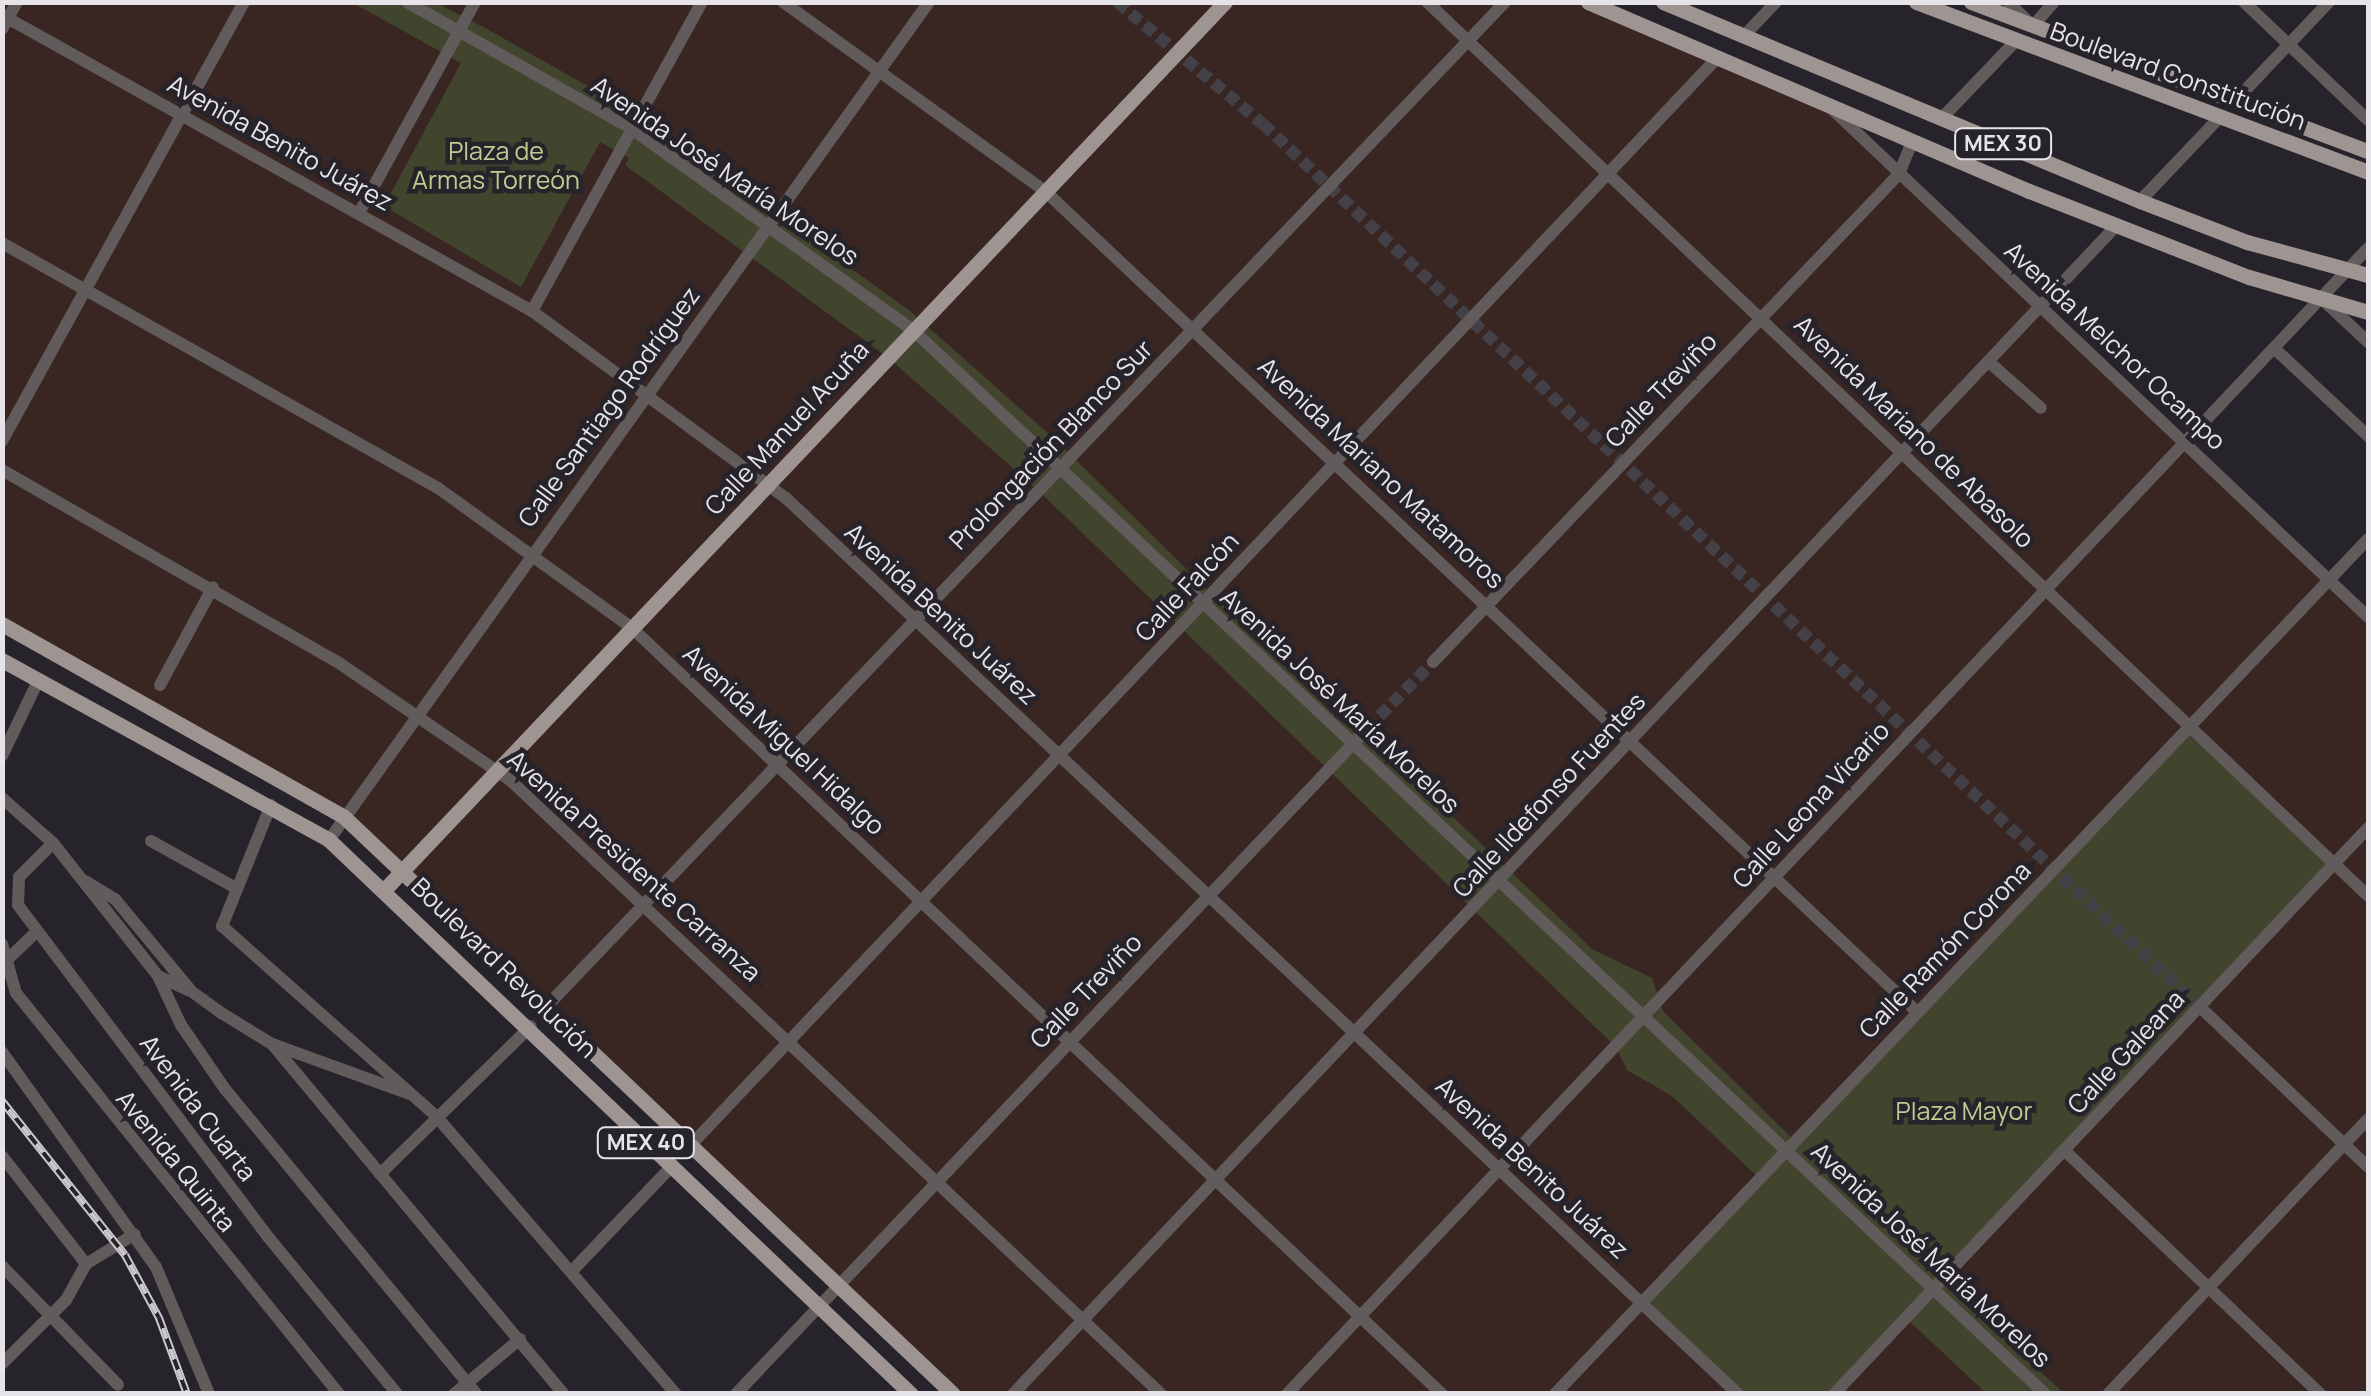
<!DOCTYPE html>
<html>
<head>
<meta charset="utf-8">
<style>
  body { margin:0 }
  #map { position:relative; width:2371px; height:1396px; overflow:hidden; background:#26232a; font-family:Manrope,sans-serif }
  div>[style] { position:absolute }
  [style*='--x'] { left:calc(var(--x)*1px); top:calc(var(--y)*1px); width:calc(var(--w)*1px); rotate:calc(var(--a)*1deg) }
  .commercial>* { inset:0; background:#392622 }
  .green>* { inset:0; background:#41452e }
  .minor-tunnel>* { height:12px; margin-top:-6px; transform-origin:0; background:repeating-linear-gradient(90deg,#434047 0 12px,transparent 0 18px) }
  .minor>* { height:12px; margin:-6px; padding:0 6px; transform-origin:6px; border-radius:6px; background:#615c5b }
  .major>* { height:15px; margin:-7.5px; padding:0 7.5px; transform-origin:7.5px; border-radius:7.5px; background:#9e9492 }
  .rail>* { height:8px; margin-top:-4px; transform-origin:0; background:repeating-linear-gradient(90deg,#26232a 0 11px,#cac7cd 0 22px); box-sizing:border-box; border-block:2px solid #cac7cd }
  span { translate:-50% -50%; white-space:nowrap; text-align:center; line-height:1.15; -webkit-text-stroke:9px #26232a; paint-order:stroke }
  .shield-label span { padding:2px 8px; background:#26232a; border:2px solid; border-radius:8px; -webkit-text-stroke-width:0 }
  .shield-label { font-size:22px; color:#e6e4e9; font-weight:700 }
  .street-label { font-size:25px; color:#e6e4e9 }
  .park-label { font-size:25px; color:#c2ca92 }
  .frame { position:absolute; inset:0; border:5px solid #e6e4e9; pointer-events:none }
</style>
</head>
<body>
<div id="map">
  <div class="commercial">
    <div style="clip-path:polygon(3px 3px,1596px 3px,1821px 104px,2368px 622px,2368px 1393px,946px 1393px,356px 833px,277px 779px,3px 627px)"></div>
  </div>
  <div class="green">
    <div style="clip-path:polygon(353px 3px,437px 3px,487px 29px,630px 110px,910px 311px,1060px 444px,1341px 722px,1370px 738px,1592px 949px,1652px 978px,1663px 1011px,1793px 1139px,2190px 727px,2335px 865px,1943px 1283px,2064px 1393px,1986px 1393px,1906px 1318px,1832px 1393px,1742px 1393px,1644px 1301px,1759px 1178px,1672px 1096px,1627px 1070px,1616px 1047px,1044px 496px,890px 359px,625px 165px,629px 158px,600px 142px,521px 287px,384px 206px,461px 63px)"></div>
  </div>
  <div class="minor-tunnel">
    <div style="--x:1117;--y:2;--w:190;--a:39.9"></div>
    <div style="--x:1263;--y:124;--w:1288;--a:43.3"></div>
    <div style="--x:1367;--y:729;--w:94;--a:-45.4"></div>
  </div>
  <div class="minor">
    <div style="--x:407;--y:2;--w:258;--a:29.4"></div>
    <div style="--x:632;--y:129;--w:347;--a:35.6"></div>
    <div style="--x:914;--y:331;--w:1552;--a:43.22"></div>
    <div style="--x:783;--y:2;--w:324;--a:35.8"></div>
    <div style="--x:1046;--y:192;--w:1196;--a:43.27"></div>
    <div style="--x:1427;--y:2;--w:1298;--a:43.53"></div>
    <div style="--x:2008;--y:2;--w:35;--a:44"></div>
    <div style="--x:2033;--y:26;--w:32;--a:-49"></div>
    <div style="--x:2244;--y:2;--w:171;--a:43.6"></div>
    <div style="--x:2;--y:15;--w:607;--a:29.18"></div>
    <div style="--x:532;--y:311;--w:317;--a:36.4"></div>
    <div style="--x:787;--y:499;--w:1306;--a:43.26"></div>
    <div style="--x:2;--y:29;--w:31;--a:-61"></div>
    <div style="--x:1743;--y:37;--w:48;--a:-46.7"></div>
    <div style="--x:2234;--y:102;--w:138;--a:-46.5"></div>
    <div style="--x:1833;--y:110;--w:737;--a:43.46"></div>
    <div style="--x:1942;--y:118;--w:105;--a:-46.2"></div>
    <div style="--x:2140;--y:201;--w:113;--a:-46.4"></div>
    <div style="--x:359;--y:213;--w:241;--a:-61.2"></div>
    <div style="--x:2;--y:243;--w:500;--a:29.33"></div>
    <div style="--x:438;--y:488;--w:239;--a:35.8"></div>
    <div style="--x:632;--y:628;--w:1115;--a:43.4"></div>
    <div style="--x:2323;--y:300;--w:62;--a:43"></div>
    <div style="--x:532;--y:311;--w:353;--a:-61.2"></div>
    <div style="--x:2274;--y:348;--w:129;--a:43.1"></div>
    <div style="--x:1989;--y:362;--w:69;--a:41.5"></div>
    <div style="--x:2;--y:441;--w:501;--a:-61.13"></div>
    <div style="--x:2;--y:470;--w:392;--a:29.8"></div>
    <div style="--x:342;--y:665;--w:204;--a:34.4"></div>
    <div style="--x:510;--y:780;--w:895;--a:43.32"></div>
    <div style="--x:1433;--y:662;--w:675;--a:-46.32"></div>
    <div style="--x:1899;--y:174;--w:35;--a:-68"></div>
    <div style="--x:160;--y:685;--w:111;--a:-61.6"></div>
    <div style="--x:2;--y:756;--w:85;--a:-64.3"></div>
    <div style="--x:2;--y:798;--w:68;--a:41.4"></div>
    <div style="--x:53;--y:843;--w:169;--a:51.7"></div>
    <div style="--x:158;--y:976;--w:33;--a:25"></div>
    <div style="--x:271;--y:805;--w:131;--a:112"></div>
    <div style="--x:222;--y:926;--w:286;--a:41.6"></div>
    <div style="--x:436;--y:1116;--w:367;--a:49.2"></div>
    <div style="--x:329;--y:840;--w:1031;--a:-54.4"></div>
    <div style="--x:151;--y:841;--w:97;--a:28.9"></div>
    <div style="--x:53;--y:843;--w:48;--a:135"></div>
    <div style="--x:19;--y:877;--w:28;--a:92"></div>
    <div style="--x:18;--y:905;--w:417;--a:53"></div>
    <div style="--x:269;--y:1238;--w:202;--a:50.6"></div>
    <div style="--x:85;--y:881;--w:35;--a:31"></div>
    <div style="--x:115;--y:899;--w:119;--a:50.4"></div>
    <div style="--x:191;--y:991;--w:39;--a:36"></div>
    <div style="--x:223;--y:1014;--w:57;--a:31.5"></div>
    <div style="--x:272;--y:1044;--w:147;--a:19.9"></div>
    <div style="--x:2;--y:944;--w:51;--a:74.1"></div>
    <div style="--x:16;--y:993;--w:515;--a:51.15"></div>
    <div style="--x:6;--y:961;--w:42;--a:-44"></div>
    <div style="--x:158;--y:976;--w:54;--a:64.9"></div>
    <div style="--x:181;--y:1025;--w:78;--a:55.5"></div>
    <div style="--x:225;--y:1089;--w:395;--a:50.5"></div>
    <div style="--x:547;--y:1006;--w:1388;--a:-46.34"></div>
    <div style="--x:2200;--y:1007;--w:232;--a:43.6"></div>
    <div style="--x:272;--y:1044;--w:456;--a:50.2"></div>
    <div style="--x:2;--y:1052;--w:264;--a:54.4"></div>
    <div style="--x:156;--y:1267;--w:138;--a:67.3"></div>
    <div style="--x:690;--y:1146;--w:1496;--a:-46.65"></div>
    <div style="--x:2064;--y:1150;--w:354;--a:43.6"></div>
    <div style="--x:2;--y:1156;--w:137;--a:52.1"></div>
    <div style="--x:380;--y:1174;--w:211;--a:-44.4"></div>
    <div style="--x:86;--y:1264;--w:57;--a:-31.5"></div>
    <div style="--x:2;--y:1266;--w:166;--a:45.7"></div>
    <div style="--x:573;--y:1270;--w:142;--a:-46.4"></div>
    <div style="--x:2;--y:1364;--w:91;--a:-45"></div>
    <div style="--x:66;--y:1300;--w:41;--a:-60.9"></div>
    <div style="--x:454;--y:1394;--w:86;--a:-39.8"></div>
    <div style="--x:736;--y:1394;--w:917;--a:-46.5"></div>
    <div style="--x:1013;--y:1394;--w:1606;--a:-46.64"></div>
    <div style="--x:1287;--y:1394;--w:1575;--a:-46.67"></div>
    <div style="--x:1555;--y:1394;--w:1180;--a:-46.44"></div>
    <div style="--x:1834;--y:1394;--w:778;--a:-46.67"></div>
    <div style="--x:2108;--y:1394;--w:378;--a:-46.6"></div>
  </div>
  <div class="major">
    <div style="--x:1588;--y:2;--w:480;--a:23.2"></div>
    <div style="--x:2029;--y:191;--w:236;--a:21.4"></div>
    <div style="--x:2249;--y:277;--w:124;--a:16.4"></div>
    <div style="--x:1663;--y:2;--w:517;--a:22.65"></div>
    <div style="--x:2140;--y:201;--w:115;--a:21"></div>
    <div style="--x:2247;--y:242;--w:125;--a:15.3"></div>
    <div style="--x:1916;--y:2;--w:483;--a:20.6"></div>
    <div style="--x:1971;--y:2;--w:424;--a:20.6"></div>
    <div style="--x:2;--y:624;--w:391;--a:29.4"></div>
    <div style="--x:343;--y:816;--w:840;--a:43.46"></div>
    <div style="--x:2;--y:660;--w:373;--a:28.8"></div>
    <div style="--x:329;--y:840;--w:804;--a:43.59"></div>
    <div style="--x:385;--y:889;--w:1222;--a:-46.56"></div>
  </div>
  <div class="rail">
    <div style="--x:2;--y:1101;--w:197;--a:51.4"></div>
    <div style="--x:125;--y:1255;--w:72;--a:61.6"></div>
    <div style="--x:159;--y:1318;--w:81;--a:69.8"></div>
  </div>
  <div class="shield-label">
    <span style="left:2003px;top:144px">MEX 30</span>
    <span style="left:646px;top:1143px">MEX 40</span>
  </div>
  <div class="street-label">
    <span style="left:2178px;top:76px;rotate:20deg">Boulevard Constitución</span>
    <span style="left:280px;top:143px;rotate:29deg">Avenida Benito Juárez</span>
    <span style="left:725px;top:171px;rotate:34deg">Avenida José María Morelos</span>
    <span style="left:2115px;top:346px;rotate:43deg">Avenida Melchor Ocampo</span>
    <span style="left:1661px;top:390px;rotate:-46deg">Calle Treviño</span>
    <span style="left:609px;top:407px;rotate:-54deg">Calle Santiago Rodríguez</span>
    <span style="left:787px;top:428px;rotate:-47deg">Calle Manuel Acuña</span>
    <span style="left:1914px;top:432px;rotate:44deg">Avenida Mariano de Abasolo</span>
    <span style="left:1051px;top:445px;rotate:-46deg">Prolongación Blanco Sur</span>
    <span style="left:1381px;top:473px;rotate:43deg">Avenida Mariano Matamoros</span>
    <span style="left:1187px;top:587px;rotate:-47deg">Calle Falcón</span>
    <span style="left:941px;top:614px;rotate:43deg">Avenida Benito Juárez</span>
    <span style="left:1340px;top:701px;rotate:43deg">Avenida José María Morelos</span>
    <span style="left:784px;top:740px;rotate:43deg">Avenida Miguel Hidalgo</span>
    <span style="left:1549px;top:795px;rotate:-47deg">Calle Ildefonso Fuentes</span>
    <span style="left:1811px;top:805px;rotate:-47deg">Calle Leona Vicario</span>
    <span style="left:634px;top:866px;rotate:42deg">Avenida Presidente Carranza</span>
    <span style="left:1945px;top:950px;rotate:-46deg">Calle Ramón Corona</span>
    <span style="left:504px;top:968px;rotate:44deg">Boulevard Revolución</span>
    <span style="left:1086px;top:991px;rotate:-46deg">Calle Treviño</span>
    <span style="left:2126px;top:1052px;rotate:-47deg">Calle Galeana</span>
    <span style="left:198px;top:1108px;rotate:53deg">Avenida Cuarta</span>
    <span style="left:176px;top:1161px;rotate:51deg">Avenida Quinta</span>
    <span style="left:1532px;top:1168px;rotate:43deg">Avenida Benito Juárez</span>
    <span style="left:1931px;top:1255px;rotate:43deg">Avenida José María Morelos</span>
  </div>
  <div class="park-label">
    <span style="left:496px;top:166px">Plaza de<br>Armas Torreón</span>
    <span style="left:1964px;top:1111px">Plaza Mayor</span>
  </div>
  <div class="frame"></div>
</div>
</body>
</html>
